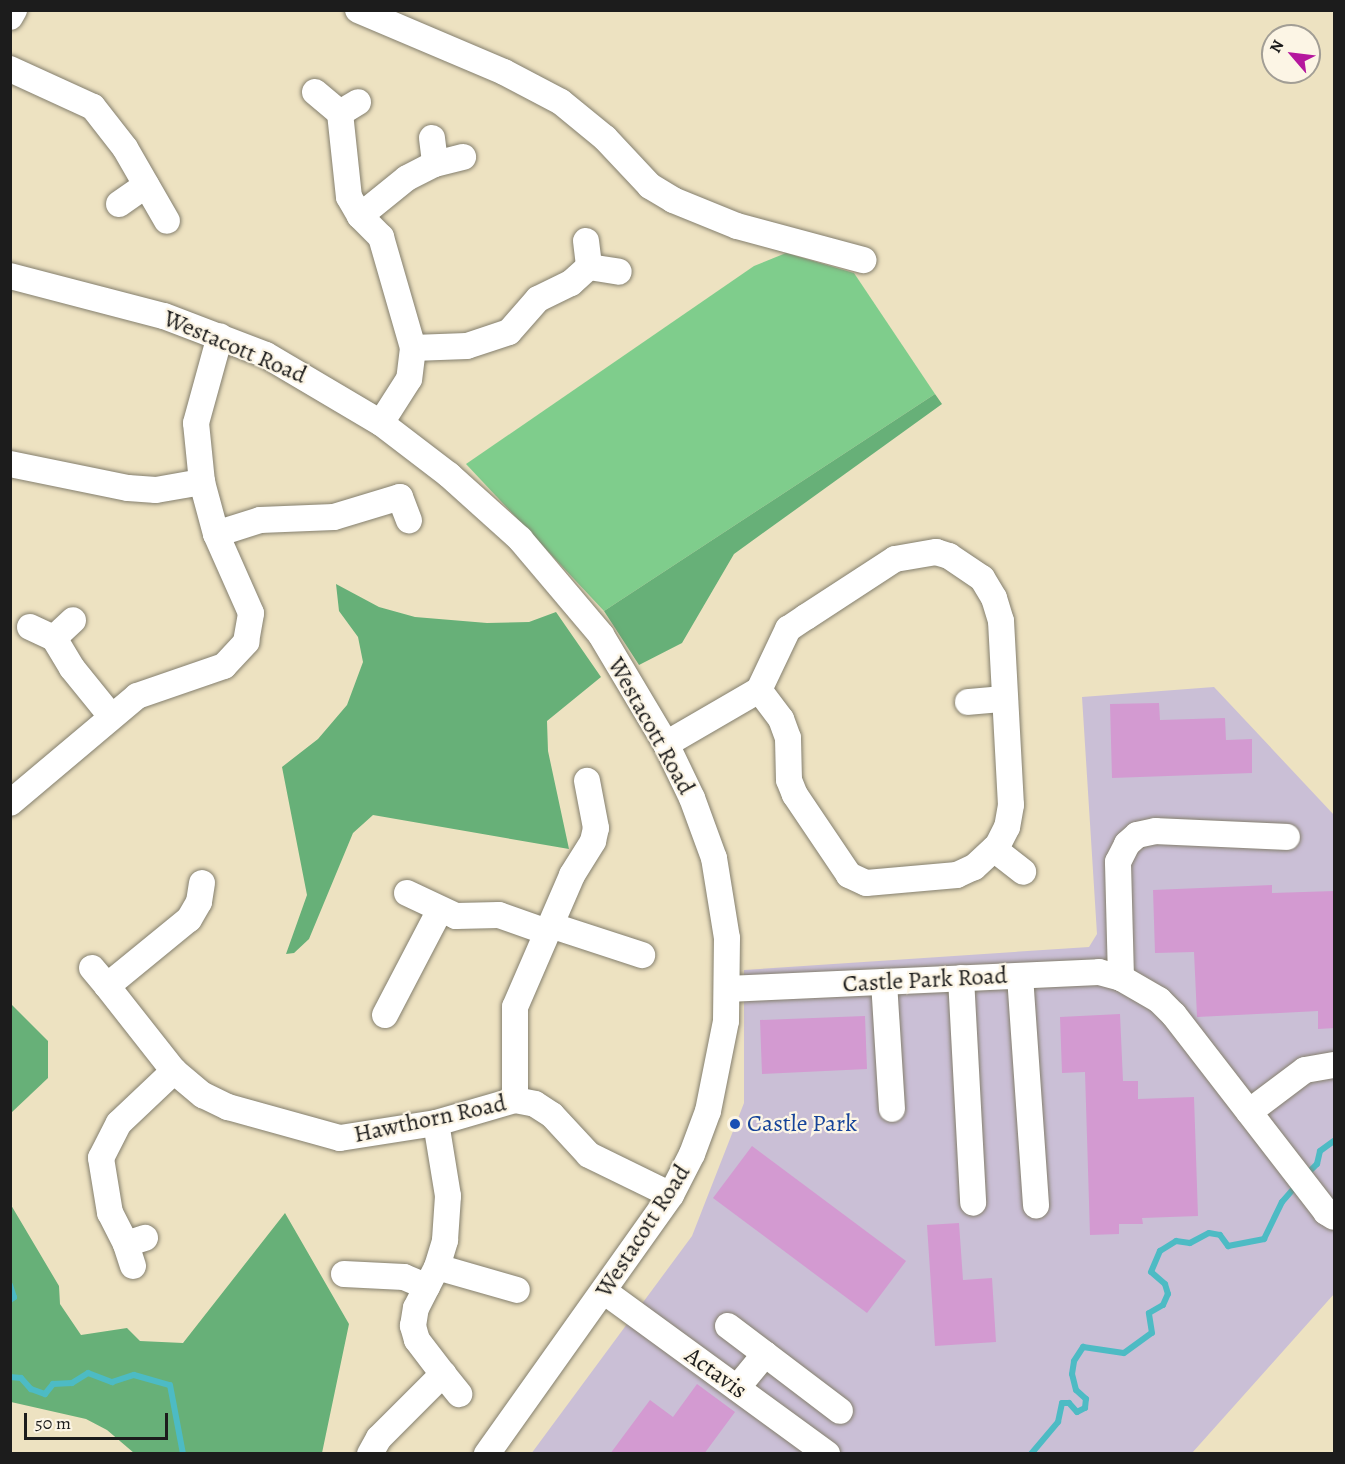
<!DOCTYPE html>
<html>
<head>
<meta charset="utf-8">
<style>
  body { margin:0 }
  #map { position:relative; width:1345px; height:1464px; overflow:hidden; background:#ede2c1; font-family:Alegreya,serif }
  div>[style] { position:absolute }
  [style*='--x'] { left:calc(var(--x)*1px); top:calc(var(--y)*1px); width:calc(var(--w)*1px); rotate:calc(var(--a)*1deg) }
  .industrial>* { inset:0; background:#cabfd6 }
  .green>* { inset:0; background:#7fcd8c }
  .forest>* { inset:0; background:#67b078 }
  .stream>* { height:6px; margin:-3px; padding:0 3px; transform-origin:3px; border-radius:3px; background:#4dbbc4 }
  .building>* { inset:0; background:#d39ad1 }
  .roads { filter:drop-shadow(0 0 2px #847f6e) drop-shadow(0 0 2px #847f6e) }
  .minor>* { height:26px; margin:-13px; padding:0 13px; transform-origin:13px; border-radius:13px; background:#fff }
  .dots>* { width:16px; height:16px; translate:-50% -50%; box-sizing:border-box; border:3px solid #fcf5e5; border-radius:50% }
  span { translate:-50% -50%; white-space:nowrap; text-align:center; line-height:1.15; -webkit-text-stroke:4.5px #fcf5e5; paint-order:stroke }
  .street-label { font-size:24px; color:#1c1c1c }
  .transit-label { font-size:24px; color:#164399 }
  .left { translate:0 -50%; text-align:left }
  .frame { position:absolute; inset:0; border:12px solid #1c1c1c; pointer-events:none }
  .north { position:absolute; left:1261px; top:24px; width:60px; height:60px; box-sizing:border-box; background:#fcf5e5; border:2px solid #a29e95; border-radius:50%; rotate:298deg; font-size:16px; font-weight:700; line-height:24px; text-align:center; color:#1c1c1c }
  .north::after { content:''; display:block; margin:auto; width:21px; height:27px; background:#b5179e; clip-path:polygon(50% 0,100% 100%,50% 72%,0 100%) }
  .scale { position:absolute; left:24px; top:1413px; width:144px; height:27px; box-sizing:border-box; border:3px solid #1c1c1c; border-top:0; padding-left:8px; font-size:18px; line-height:21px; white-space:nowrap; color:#1c1c1c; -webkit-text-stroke:4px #fcf5e5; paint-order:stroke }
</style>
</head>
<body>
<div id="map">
  <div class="industrial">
    <div style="clip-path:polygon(1214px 687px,1334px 815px,1334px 1294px,1192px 1453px,531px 1454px,692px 1236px,744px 1103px,744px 970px,1089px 947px,1097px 934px,1082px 697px)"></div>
  </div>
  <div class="green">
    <div style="clip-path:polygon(786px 253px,854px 273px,935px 394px,604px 611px,466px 464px,754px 266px)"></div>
  </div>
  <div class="forest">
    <div style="clip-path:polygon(935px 394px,942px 404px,734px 554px,682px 643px,639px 665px,604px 611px)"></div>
    <div style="clip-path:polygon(336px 584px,379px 607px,415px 617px,487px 623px,529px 622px,556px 612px,601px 677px,547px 721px,548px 751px,569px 849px,373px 815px,353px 833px,309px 939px,294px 953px,286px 954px,307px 895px,282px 767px,318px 739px,347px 705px,363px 662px,358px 637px,339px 611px)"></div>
    <div style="clip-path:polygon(11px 1004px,48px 1041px,48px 1078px,11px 1113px)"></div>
    <div style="clip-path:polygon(11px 1205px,59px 1286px,60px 1304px,81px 1335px,127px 1328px,140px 1341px,183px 1343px,285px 1213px,349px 1324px,322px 1453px,134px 1453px,107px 1430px,86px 1419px,11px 1402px)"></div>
  </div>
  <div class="stream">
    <div style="--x:1305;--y:1176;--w:17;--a:-45"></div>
    <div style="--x:1317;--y:1164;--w:13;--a:-77"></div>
    <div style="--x:1320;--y:1151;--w:17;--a:-36"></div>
    <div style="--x:10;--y:1285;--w:13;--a:72"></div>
    <div style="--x:14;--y:1297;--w:5;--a:143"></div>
    <div style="--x:10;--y:1377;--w:11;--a:5"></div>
    <div style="--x:21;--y:1378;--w:15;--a:48"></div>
    <div style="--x:31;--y:1389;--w:15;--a:20"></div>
    <div style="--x:45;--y:1394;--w:13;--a:-51"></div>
    <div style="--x:53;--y:1384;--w:19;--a:-3"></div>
    <div style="--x:72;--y:1383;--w:19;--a:-32"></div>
    <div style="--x:88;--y:1373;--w:26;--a:21"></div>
    <div style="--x:112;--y:1382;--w:23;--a:-18"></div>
    <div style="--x:134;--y:1375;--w:37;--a:16"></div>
    <div style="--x:170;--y:1385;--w:70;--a:79.3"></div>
    <div style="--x:1031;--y:1454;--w:42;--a:-49.8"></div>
    <div style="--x:1058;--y:1422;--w:19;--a:-78"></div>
    <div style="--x:1062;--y:1403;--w:7;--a:0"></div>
    <div style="--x:1069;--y:1403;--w:12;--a:48"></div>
    <div style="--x:1077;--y:1412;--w:9;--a:-27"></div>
    <div style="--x:1085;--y:1408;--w:9;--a:-84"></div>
    <div style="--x:1086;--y:1399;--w:13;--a:-138"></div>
    <div style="--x:1076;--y:1390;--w:16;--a:-104"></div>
    <div style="--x:1072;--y:1374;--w:13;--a:-81"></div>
    <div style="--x:1074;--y:1361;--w:17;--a:-57"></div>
    <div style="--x:1083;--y:1347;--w:41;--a:8.3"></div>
    <div style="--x:1124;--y:1353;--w:34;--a:-36"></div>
    <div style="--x:1152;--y:1333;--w:20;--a:-99"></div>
    <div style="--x:1149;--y:1313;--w:16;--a:-30"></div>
    <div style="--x:1163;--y:1305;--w:12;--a:-66"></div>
    <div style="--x:1168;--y:1294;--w:10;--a:-107"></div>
    <div style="--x:1165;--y:1284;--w:18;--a:-139"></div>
    <div style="--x:1151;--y:1272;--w:23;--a:-67"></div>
    <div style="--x:1160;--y:1251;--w:19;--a:-32"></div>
    <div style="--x:1176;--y:1241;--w:14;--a:8"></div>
    <div style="--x:1190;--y:1243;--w:21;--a:-28"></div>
    <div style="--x:1209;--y:1233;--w:11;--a:10"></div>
    <div style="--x:1220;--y:1235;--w:14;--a:54"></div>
    <div style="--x:1228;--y:1246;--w:37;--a:-11"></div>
    <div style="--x:1264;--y:1239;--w:41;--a:-64.1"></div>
    <div style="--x:1282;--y:1202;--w:21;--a:-49"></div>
  </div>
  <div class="building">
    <div style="clip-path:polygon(1159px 703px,1160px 720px,1225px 718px,1226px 740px,1252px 739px,1252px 773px,1112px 778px,1110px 704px)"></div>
    <div style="clip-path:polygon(1272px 885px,1272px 893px,1335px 891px,1335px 1028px,1318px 1029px,1318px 1011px,1197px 1017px,1194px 952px,1155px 953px,1153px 890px)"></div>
    <div style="clip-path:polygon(1120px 1014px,1123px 1081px,1138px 1081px,1138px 1099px,1194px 1097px,1198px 1216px,1142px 1218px,1143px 1224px,1119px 1224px,1119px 1234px,1090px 1235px,1085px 1072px,1062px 1073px,1060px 1017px)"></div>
    <div style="clip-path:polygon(865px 1016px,867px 1069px,762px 1074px,760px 1020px)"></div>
    <div style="clip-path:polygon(752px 1146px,906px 1261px,867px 1313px,713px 1198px)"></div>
    <div style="clip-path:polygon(959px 1223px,963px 1280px,992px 1278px,996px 1342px,935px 1346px,927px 1225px)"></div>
    <div style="clip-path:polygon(697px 1384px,735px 1412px,704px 1454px,610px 1454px,650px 1400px,673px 1417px)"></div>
  </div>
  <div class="roads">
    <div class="minor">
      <div style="--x:358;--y:10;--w:159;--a:23"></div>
      <div style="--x:504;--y:72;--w:64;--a:27.8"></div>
      <div style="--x:561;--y:102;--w:57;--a:39.3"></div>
      <div style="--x:605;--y:138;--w:66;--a:46.8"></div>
      <div style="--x:650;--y:186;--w:27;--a:31"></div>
      <div style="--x:673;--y:200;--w:69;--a:22.1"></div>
      <div style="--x:737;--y:226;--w:131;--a:15.1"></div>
      <div style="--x:10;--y:17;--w:8;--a:-60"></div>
      <div style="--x:10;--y:69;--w:91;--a:24.6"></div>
      <div style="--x:93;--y:107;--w:52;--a:52"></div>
      <div style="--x:125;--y:148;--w:84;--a:60.1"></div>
      <div style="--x:315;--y:92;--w:33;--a:40"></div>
      <div style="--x:340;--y:113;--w:21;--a:-31"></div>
      <div style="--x:340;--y:113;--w:84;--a:83.9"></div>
      <div style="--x:349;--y:197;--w:22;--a:60"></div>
      <div style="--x:360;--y:216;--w:30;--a:45"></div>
      <div style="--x:381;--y:237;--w:116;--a:73.9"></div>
      <div style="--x:413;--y:348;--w:31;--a:97"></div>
      <div style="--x:409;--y:379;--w:52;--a:122.5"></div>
      <div style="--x:432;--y:138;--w:26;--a:83"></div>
      <div style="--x:435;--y:164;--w:29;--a:-14"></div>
      <div style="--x:119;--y:204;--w:33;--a:-35"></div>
      <div style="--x:360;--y:216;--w:60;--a:-39"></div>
      <div style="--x:407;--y:178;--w:31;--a:-27"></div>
      <div style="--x:586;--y:241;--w:26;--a:83"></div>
      <div style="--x:589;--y:267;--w:30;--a:9"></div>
      <div style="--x:10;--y:276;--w:159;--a:14.6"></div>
      <div style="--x:164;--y:316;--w:109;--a:20.9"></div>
      <div style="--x:266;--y:355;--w:134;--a:30.6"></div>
      <div style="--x:381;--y:423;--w:86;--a:37.4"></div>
      <div style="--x:449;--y:475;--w:96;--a:42"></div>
      <div style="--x:520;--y:539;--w:126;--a:49.8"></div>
      <div style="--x:601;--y:635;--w:127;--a:59.2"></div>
      <div style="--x:666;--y:744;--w:60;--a:64.3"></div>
      <div style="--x:692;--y:798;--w:64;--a:69.9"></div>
      <div style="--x:714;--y:858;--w:81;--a:80.8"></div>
      <div style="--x:727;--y:938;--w:83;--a:90.7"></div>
      <div style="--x:726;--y:1021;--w:92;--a:101.3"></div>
      <div style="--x:708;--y:1111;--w:46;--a:110.4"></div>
      <div style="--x:692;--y:1154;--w:46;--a:117.1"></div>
      <div style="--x:671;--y:1195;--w:318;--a:125.4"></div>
      <div style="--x:413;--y:348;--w:54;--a:-2.1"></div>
      <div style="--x:467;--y:346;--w:44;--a:-18.4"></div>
      <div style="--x:509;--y:332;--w:44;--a:-48.7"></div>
      <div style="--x:538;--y:299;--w:37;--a:-26"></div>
      <div style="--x:571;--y:283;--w:24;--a:-42"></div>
      <div style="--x:10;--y:464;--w:120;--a:11.5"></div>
      <div style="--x:128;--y:488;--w:28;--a:4"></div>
      <div style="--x:156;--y:490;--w:47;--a:-9.9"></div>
      <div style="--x:216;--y:534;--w:46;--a:-17.7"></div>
      <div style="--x:260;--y:520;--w:74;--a:-2.3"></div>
      <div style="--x:334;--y:517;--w:69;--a:-16.9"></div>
      <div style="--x:400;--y:497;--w:25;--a:69"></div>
      <div style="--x:30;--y:627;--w:26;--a:25"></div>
      <div style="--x:54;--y:638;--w:26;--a:-43"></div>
      <div style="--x:54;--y:638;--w:35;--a:59"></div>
      <div style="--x:72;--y:668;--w:60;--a:51"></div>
      <div style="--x:968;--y:702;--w:37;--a:-5"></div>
      <div style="--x:666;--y:744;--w:108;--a:-30.1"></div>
      <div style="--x:759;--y:690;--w:68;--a:-64.6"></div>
      <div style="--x:788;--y:629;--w:22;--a:-34"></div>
      <div style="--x:806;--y:617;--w:106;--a:-33.1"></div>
      <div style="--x:895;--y:559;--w:42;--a:-9.7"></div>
      <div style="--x:936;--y:552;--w:14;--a:17"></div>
      <div style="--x:949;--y:556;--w:40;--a:34"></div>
      <div style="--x:982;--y:578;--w:23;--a:59"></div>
      <div style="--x:994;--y:598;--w:24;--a:73"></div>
      <div style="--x:1001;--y:621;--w:184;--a:86.9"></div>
      <div style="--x:1011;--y:805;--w:22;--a:100"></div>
      <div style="--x:1007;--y:827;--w:20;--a:117"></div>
      <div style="--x:998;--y:845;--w:33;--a:137"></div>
      <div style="--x:974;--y:867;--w:19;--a:155"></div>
      <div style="--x:957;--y:875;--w:91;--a:175"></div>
      <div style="--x:866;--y:883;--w:19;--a:-155"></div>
      <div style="--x:849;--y:875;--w:97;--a:-124"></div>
      <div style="--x:795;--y:795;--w:16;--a:-112"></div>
      <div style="--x:789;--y:780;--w:42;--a:-91.4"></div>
      <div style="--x:788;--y:738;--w:20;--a:-110"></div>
      <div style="--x:781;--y:719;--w:36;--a:-127"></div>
      <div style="--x:10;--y:803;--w:166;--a:-40.1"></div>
      <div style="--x:137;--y:696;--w:92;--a:-19"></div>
      <div style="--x:224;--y:666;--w:33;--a:-47"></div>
      <div style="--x:246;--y:642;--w:29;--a:-80"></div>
      <div style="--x:251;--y:613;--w:86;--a:-113.9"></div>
      <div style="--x:216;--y:534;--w:54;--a:-105.1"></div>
      <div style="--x:202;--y:482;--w:59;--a:-95.8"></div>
      <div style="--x:196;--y:423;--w:90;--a:-74.6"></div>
      <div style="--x:994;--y:849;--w:37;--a:38"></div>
      <div style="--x:202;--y:883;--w:19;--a:99"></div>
      <div style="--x:199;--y:902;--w:20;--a:120"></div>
      <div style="--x:189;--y:919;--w:106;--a:140.7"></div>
      <div style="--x:107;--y:986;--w:108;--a:51.8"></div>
      <div style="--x:174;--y:1071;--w:38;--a:40"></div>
      <div style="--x:203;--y:1095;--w:28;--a:26"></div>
      <div style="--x:228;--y:1107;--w:116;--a:15.5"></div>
      <div style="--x:340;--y:1138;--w:97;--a:-8.9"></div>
      <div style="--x:436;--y:1123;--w:82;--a:-16.2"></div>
      <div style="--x:515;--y:1100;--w:20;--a:11"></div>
      <div style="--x:535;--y:1104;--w:20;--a:33"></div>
      <div style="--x:552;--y:1115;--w:54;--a:47.2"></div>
      <div style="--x:589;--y:1155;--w:91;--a:26"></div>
      <div style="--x:407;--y:893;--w:54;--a:25.1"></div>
      <div style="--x:456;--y:916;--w:43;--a:-1.3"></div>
      <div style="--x:499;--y:915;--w:51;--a:19.5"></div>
      <div style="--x:550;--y:925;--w:97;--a:18.1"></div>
      <div style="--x:92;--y:968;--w:23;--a:50"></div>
      <div style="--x:1020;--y:976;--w:230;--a:86"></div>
      <div style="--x:961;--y:978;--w:225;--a:86.9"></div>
      <div style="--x:1121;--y:978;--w:116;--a:-91.5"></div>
      <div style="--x:1118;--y:862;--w:20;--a:-63"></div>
      <div style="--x:1127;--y:844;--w:13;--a:-42"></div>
      <div style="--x:1137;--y:835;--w:19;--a:-12"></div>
      <div style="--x:1156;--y:831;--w:131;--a:2.6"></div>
      <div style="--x:884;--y:982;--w:127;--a:86.4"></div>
      <div style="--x:727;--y:989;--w:372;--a:-2.6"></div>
      <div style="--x:1099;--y:972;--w:23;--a:15"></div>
      <div style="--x:1121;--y:978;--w:44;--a:30.1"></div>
      <div style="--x:1159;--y:1000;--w:21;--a:45"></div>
      <div style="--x:1174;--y:1015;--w:249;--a:52.3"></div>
      <div style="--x:1326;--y:1212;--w:9;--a:32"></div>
      <div style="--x:385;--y:1015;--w:119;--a:-62.4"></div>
      <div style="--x:515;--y:1100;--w:93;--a:-90"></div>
      <div style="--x:515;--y:1007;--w:144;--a:-66.6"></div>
      <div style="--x:572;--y:875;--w:40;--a:-58"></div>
      <div style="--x:593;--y:841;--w:13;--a:-77"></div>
      <div style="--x:596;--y:828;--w:48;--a:-100.8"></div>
      <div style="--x:1249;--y:1112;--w:70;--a:-36.9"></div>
      <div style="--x:1305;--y:1070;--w:29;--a:-10"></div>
      <div style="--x:126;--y:1244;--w:35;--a:-117"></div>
      <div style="--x:110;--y:1213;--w:56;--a:-99.3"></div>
      <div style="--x:101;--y:1158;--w:39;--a:-63"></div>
      <div style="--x:119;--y:1123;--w:76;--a:-43.4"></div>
      <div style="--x:133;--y:1266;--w:23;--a:-108"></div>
      <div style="--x:126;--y:1244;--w:20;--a:-18"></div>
      <div style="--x:437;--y:1267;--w:83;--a:16"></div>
      <div style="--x:344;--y:1274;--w:60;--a:2.9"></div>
      <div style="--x:404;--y:1277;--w:25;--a:23"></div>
      <div style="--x:605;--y:1292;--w:275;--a:36.1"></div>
      <div style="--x:728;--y:1326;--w:46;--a:37.1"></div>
      <div style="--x:443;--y:1374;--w:26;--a:51"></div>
      <div style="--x:737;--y:1388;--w:44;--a:-50.5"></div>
      <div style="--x:765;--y:1354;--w:94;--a:37.2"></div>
      <div style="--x:370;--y:1454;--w:18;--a:-61"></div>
      <div style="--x:379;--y:1438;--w:91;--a:-45"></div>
      <div style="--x:443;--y:1374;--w:43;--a:-127.4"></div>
      <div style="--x:417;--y:1340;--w:15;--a:-106"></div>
      <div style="--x:413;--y:1326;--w:18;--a:-81"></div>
      <div style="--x:416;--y:1308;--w:46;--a:-62.9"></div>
      <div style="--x:437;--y:1267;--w:28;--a:-73"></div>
      <div style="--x:445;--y:1240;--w:44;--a:-86.1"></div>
      <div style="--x:448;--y:1196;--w:74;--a:-99.3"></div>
    </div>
  </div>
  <div class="dots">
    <div style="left:735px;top:1124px;background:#1a4fb4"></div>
  </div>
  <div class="street-label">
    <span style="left:235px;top:347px;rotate:23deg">Westacott Road</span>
    <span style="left:651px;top:726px;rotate:61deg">Westacott Road</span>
    <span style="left:925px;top:980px;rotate:-3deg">Castle Park Road</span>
    <span style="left:430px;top:1119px;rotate:-12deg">Hawthorn Road</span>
    <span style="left:643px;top:1231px;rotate:-57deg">Westacott Road</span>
    <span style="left:716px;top:1373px;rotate:36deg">Actavis</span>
  </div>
  <div class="transit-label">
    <span class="left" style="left:747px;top:1124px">Castle Park</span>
  </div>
  <div class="frame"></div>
  <div class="north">N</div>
  <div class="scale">50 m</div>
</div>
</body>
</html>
